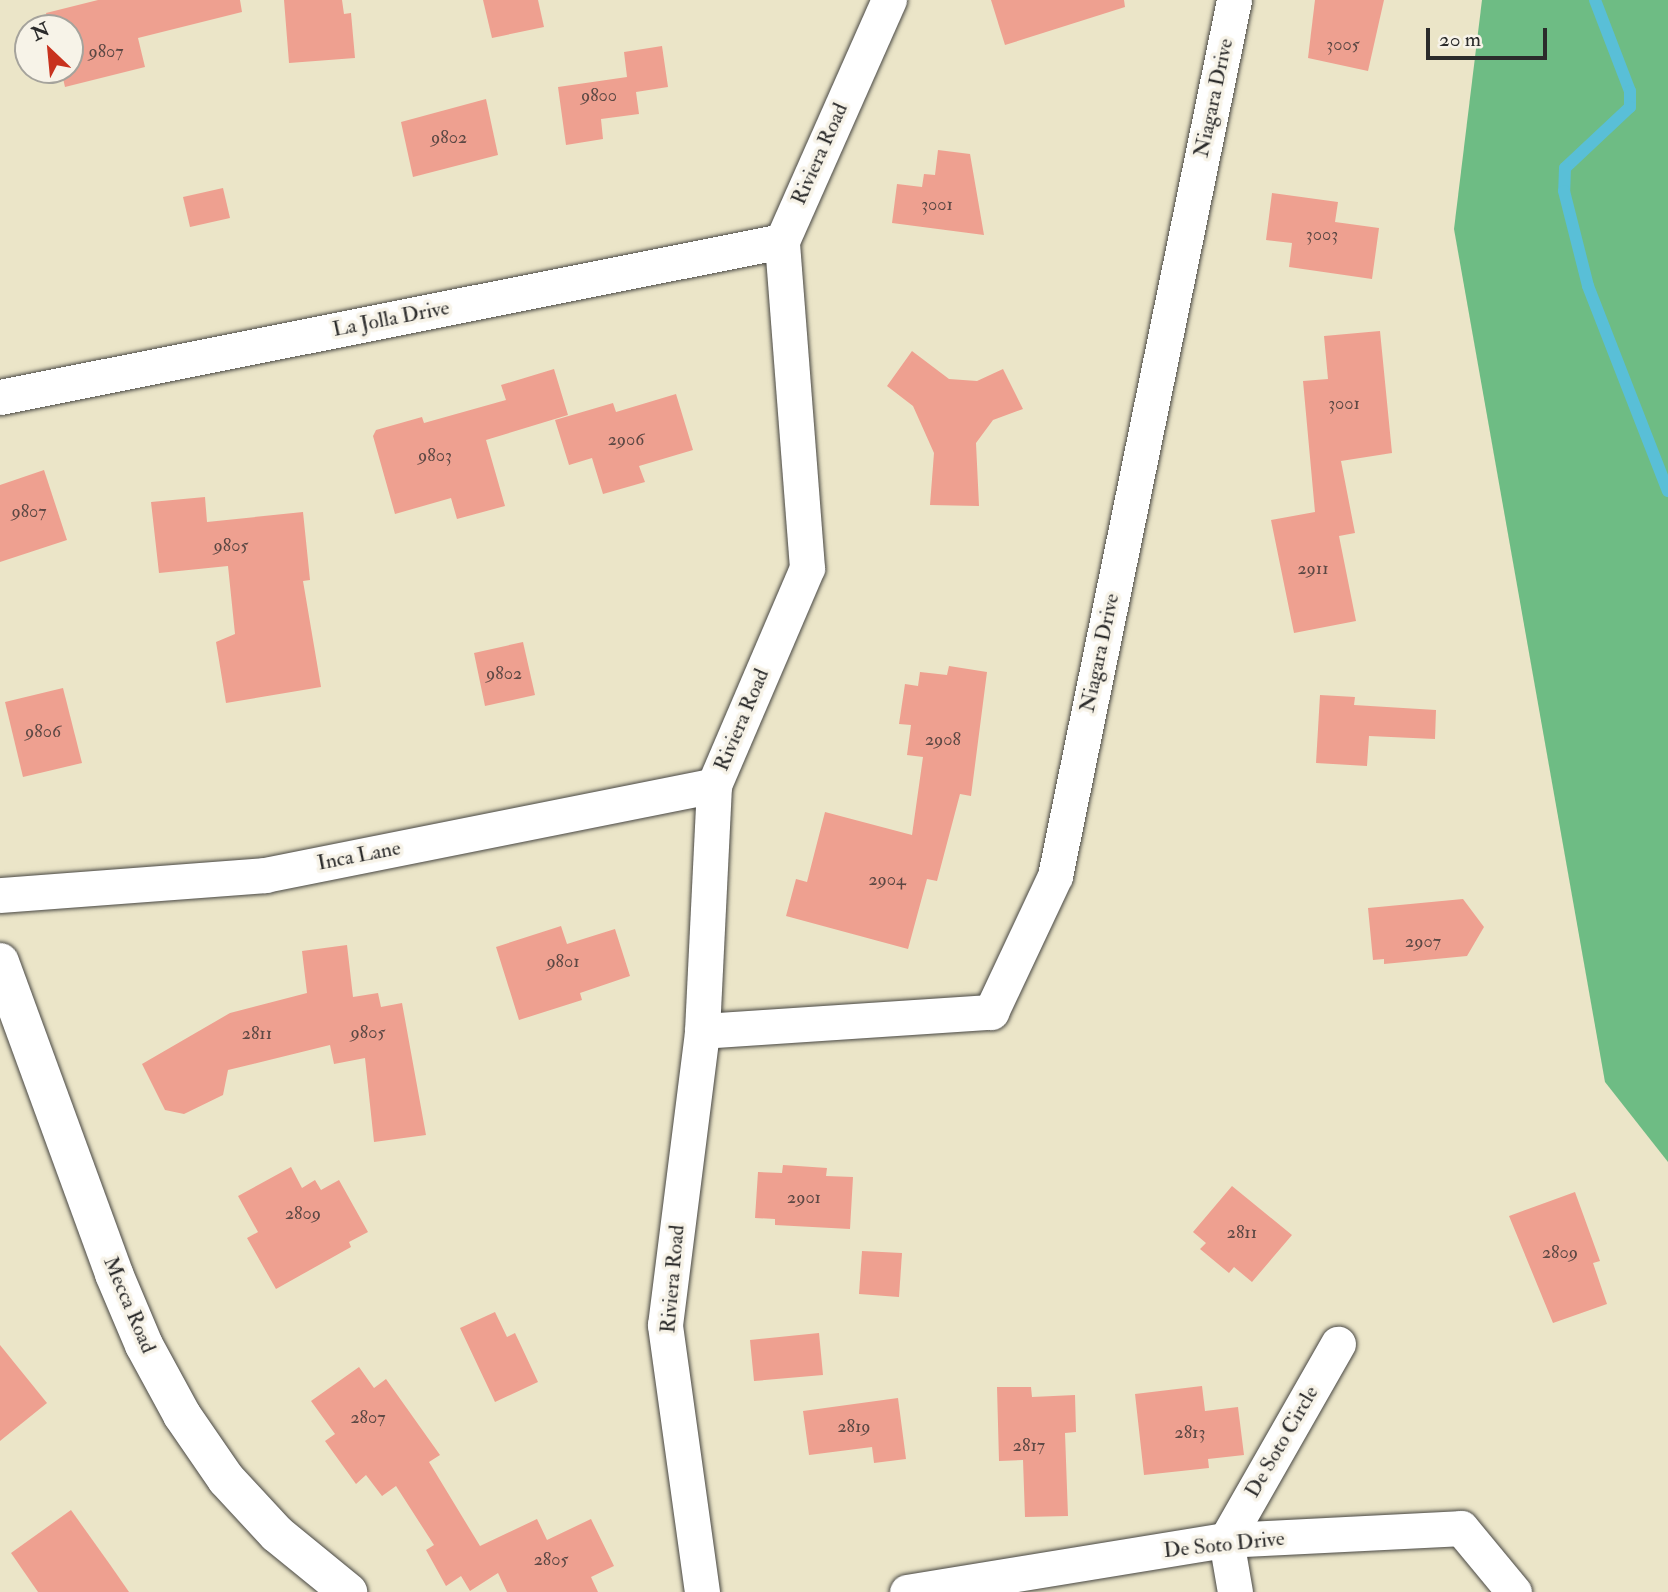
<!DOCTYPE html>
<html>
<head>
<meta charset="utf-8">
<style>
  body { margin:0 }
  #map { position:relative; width:1668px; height:1592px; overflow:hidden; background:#ebe5c8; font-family:"IM FELL Double Pica",serif }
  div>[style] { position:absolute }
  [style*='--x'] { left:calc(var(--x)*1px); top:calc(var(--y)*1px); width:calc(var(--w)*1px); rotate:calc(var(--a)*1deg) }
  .forest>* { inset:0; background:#6ebc84 }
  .stream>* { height:12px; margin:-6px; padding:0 6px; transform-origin:6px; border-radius:6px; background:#59bfd7 }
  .building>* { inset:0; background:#eea090 }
  .roads { filter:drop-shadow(0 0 2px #484743) drop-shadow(0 0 2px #484743) }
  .street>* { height:35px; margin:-17.5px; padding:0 17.5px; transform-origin:17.5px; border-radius:17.5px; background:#fff }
  .secondary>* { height:38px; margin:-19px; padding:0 19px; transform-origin:19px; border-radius:19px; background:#fff }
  span { translate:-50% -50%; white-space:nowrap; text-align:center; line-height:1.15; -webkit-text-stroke:7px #f7f3e8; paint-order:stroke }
  .number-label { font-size:18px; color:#5c4844 }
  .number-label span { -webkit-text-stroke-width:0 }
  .street-label { font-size:21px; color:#2b2b2b }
  .north { position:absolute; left:14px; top:14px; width:70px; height:70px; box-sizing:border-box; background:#f7f3e8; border:2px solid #a5a39c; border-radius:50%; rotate:334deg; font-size:19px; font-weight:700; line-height:28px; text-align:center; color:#2b2b2b }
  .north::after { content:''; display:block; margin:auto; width:24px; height:32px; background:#c8321e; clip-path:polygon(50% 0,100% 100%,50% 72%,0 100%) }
  .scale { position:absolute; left:1426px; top:28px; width:121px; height:32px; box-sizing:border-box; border:4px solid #2b2b2b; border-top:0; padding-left:9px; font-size:21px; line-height:24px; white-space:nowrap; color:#2b2b2b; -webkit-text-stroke:5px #f7f3e8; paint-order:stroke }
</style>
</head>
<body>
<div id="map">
  <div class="forest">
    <div style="clip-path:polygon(1482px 0,1668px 0,1668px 1162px,1605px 1082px,1454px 229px)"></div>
  </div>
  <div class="stream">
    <div style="--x:1595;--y:0;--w:97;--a:69"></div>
    <div style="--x:1630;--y:91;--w:16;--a:90"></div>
    <div style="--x:1630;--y:107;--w:89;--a:136.8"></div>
    <div style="--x:1565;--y:168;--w:23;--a:92"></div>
    <div style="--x:1564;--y:191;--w:98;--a:75.8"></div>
    <div style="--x:1588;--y:286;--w:220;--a:68.7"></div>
  </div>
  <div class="building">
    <div style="clip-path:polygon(98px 0,240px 0,242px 12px,138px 38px,145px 67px,65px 87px,61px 70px,70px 70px,70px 28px,50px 28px,46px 13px)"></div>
    <div style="clip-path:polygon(284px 0,342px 0,344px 14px,351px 13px,355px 58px,289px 63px)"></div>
    <div style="clip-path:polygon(483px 0,538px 0,544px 27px,492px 38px)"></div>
    <div style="clip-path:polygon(991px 0,1124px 0,1125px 7px,1005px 45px)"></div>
    <div style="clip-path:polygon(1315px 0,1384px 0,1368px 71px,1308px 58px)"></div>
    <div style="clip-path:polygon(662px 46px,668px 87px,636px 92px,639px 114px,601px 119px,603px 139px,566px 145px,558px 87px,627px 77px,624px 52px)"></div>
    <div style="clip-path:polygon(486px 99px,498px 155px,413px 177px,401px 122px)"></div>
    <div style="clip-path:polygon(938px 150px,970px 154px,984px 235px,892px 223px,897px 184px,922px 187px,924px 174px,935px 175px)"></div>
    <div style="clip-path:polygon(223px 188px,230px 218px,190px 227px,183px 197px)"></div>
    <div style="clip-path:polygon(1272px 193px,1338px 202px,1335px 222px,1379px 228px,1372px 279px,1289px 267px,1292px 243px,1266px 240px)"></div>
    <div style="clip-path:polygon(1380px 331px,1392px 453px,1341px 461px,1355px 533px,1339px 536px,1356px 621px,1294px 633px,1271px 520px,1315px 512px,1303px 381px,1328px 379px,1324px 336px)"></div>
    <div style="clip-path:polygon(912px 351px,949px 379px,977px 381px,1003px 369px,1023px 409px,993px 420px,976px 443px,979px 506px,930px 505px,934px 453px,913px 406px,887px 386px)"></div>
    <div style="clip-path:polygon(554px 369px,568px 415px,486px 440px,505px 506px,457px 519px,451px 498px,395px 514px,373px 436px,376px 430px,422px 417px,424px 423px,506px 400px,501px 385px)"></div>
    <div style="clip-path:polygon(676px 394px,693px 450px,639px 466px,645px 482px,603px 494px,592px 458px,569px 465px,555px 420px,613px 403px,616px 412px)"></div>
    <div style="clip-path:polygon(44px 470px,67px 540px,0 562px,0 485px)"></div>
    <div style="clip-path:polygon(205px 497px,207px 522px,303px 512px,310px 580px,303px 581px,321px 687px,226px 703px,216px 642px,235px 634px,228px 566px,159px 573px,151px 502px)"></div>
    <div style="clip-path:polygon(523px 642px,535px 695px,485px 706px,474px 653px)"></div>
    <div style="clip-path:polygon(949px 666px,987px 672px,971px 796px,960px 794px,937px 881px,927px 879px,908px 949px,786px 916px,796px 879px,807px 882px,825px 812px,912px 835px,923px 757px,907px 755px,911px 725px,899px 724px,905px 684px,918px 686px,920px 672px,947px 675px)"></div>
    <div style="clip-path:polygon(63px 688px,82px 763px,23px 777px,5px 702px)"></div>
    <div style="clip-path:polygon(1320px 695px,1355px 697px,1354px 705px,1436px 710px,1435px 739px,1369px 736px,1367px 766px,1316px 763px)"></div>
    <div style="clip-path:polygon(1463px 899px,1484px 927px,1467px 956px,1384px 964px,1384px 959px,1373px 960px,1368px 908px)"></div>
    <div style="clip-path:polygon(561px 926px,567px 944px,615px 929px,630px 976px,580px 993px,582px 1000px,519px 1020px,496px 947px)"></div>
    <div style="clip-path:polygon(347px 945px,353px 997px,378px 993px,381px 1007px,402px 1003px,426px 1135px,374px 1142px,365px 1058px,334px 1064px,330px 1045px,228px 1070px,223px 1095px,184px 1114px,165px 1110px,142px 1064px,230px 1013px,307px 993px,302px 951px)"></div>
    <div style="clip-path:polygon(783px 1165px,827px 1168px,826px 1176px,853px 1177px,850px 1229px,775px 1225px,775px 1219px,755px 1218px,758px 1172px,782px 1173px)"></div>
    <div style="clip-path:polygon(291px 1167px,302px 1188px,315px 1180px,321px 1190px,339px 1180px,368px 1232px,349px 1242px,351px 1247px,276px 1289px,247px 1238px,258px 1232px,238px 1196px)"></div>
    <div style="clip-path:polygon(1232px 1186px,1292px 1235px,1252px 1282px,1234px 1267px,1229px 1273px,1200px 1249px,1206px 1243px,1193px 1232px)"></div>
    <div style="clip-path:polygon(1575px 1192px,1600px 1261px,1593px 1263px,1607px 1304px,1553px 1323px,1509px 1216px)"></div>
    <div style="clip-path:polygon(862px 1251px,902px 1253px,899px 1297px,859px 1294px)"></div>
    <div style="clip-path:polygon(495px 1312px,507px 1337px,515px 1333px,538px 1382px,495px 1402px,460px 1328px)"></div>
    <div style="clip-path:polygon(819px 1333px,823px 1375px,754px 1381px,750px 1340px)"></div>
    <div style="clip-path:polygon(0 1345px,47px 1403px,0 1441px)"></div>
    <div style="clip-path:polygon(359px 1367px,374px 1388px,386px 1379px,440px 1455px,429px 1462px,480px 1546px,537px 1519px,547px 1540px,591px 1519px,614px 1566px,591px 1577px,598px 1592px,507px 1592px,498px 1573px,470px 1591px,461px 1576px,446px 1586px,426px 1550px,434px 1545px,396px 1486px,382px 1496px,366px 1475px,356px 1484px,325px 1441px,335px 1434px,311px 1401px)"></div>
    <div style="clip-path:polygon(1202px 1386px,1205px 1411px,1238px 1407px,1244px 1455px,1208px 1459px,1209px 1468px,1144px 1475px,1135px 1394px)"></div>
    <div style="clip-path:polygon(997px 1387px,1031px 1387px,1032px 1397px,1075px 1395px,1076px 1432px,1065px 1433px,1068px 1516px,1025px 1517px,1023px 1460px,999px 1461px)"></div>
    <div style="clip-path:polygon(898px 1398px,906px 1459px,874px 1463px,872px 1447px,809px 1455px,803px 1411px)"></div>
    <div style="clip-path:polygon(71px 1510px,111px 1566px,129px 1592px,38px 1592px,11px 1553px)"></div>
  </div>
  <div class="roads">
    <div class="street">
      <div style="--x:0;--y:397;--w:797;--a:-11.28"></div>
      <div style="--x:0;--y:895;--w:266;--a:-4.3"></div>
      <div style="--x:265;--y:875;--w:458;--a:-11.3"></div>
      <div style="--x:702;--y:1031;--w:290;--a:-3.8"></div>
      <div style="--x:991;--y:1012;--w:150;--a:-64.8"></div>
      <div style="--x:1055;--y:876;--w:894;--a:-78.45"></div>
      <div style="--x:702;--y:1592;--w:270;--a:-97.9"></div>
      <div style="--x:665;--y:1325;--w:296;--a:-82.8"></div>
      <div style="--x:702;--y:1031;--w:246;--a:-87.2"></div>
      <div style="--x:714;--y:785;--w:236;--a:-66.8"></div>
      <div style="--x:807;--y:568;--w:328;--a:-94.4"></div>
      <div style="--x:782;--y:241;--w:264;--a:-66.1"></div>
      <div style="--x:907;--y:1592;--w:323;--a:-9.3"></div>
      <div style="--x:1226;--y:1540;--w:235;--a:-2.9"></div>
      <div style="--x:1461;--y:1528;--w:83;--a:50.4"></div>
      <div style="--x:1235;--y:1592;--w:53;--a:-99.8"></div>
      <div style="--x:1226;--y:1540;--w:226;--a:-60.3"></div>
    </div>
    <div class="secondary">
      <div style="--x:0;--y:962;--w:332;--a:69.9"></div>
      <div style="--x:114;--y:1274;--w:77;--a:67.1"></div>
      <div style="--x:144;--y:1345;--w:80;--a:61.5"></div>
      <div style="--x:182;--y:1415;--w:78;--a:55.5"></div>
      <div style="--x:226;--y:1479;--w:75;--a:47.2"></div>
      <div style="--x:277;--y:1534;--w:92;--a:39.2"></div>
    </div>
  </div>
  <div class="number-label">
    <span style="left:1343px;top:45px">3005</span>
    <span style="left:106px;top:52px">9807</span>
    <span style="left:599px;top:96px">9800</span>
    <span style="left:449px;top:138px">9802</span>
    <span style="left:937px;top:205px">3001</span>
    <span style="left:1322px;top:235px">3003</span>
    <span style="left:1344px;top:404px">3001</span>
    <span style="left:626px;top:440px">2906</span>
    <span style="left:435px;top:456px">9803</span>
    <span style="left:29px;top:512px">9807</span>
    <span style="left:231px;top:546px">9805</span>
    <span style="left:1313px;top:569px">2911</span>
    <span style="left:504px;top:674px">9802</span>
    <span style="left:43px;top:732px">9806</span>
    <span style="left:943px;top:740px">2908</span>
    <span style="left:887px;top:880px">2904</span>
    <span style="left:1423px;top:942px">2907</span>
    <span style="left:563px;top:962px">9801</span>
    <span style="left:368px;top:1033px">9805</span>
    <span style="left:257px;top:1034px">2811</span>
    <span style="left:804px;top:1198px">2901</span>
    <span style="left:303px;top:1214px">2809</span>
    <span style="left:1242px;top:1233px">2811</span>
    <span style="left:1560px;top:1253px">2809</span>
    <span style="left:368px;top:1418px">2807</span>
    <span style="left:854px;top:1427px">2819</span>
    <span style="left:1190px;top:1433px">2813</span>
    <span style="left:1029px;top:1446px">2817</span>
    <span style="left:551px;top:1560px">2805</span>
  </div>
  <div class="street-label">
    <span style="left:1214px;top:98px;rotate:-78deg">Niagara Drive</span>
    <span style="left:820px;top:154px;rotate:-66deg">Riviera Road</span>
    <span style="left:391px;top:319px;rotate:-11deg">La Jolla Drive</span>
    <span style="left:1100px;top:653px;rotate:-78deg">Niagara Drive</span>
    <span style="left:742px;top:720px;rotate:-67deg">Riviera Road</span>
    <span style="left:359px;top:856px;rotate:-11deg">Inca Lane</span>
    <span style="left:673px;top:1279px;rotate:-85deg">Riviera Road</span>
    <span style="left:129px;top:1305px;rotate:67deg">Mecca Road</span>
    <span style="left:1282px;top:1442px;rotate:-60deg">De Soto Circle</span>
    <span style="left:1224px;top:1545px;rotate:-6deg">De Soto Drive</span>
  </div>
  <div class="north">N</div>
  <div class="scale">20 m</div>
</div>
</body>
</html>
